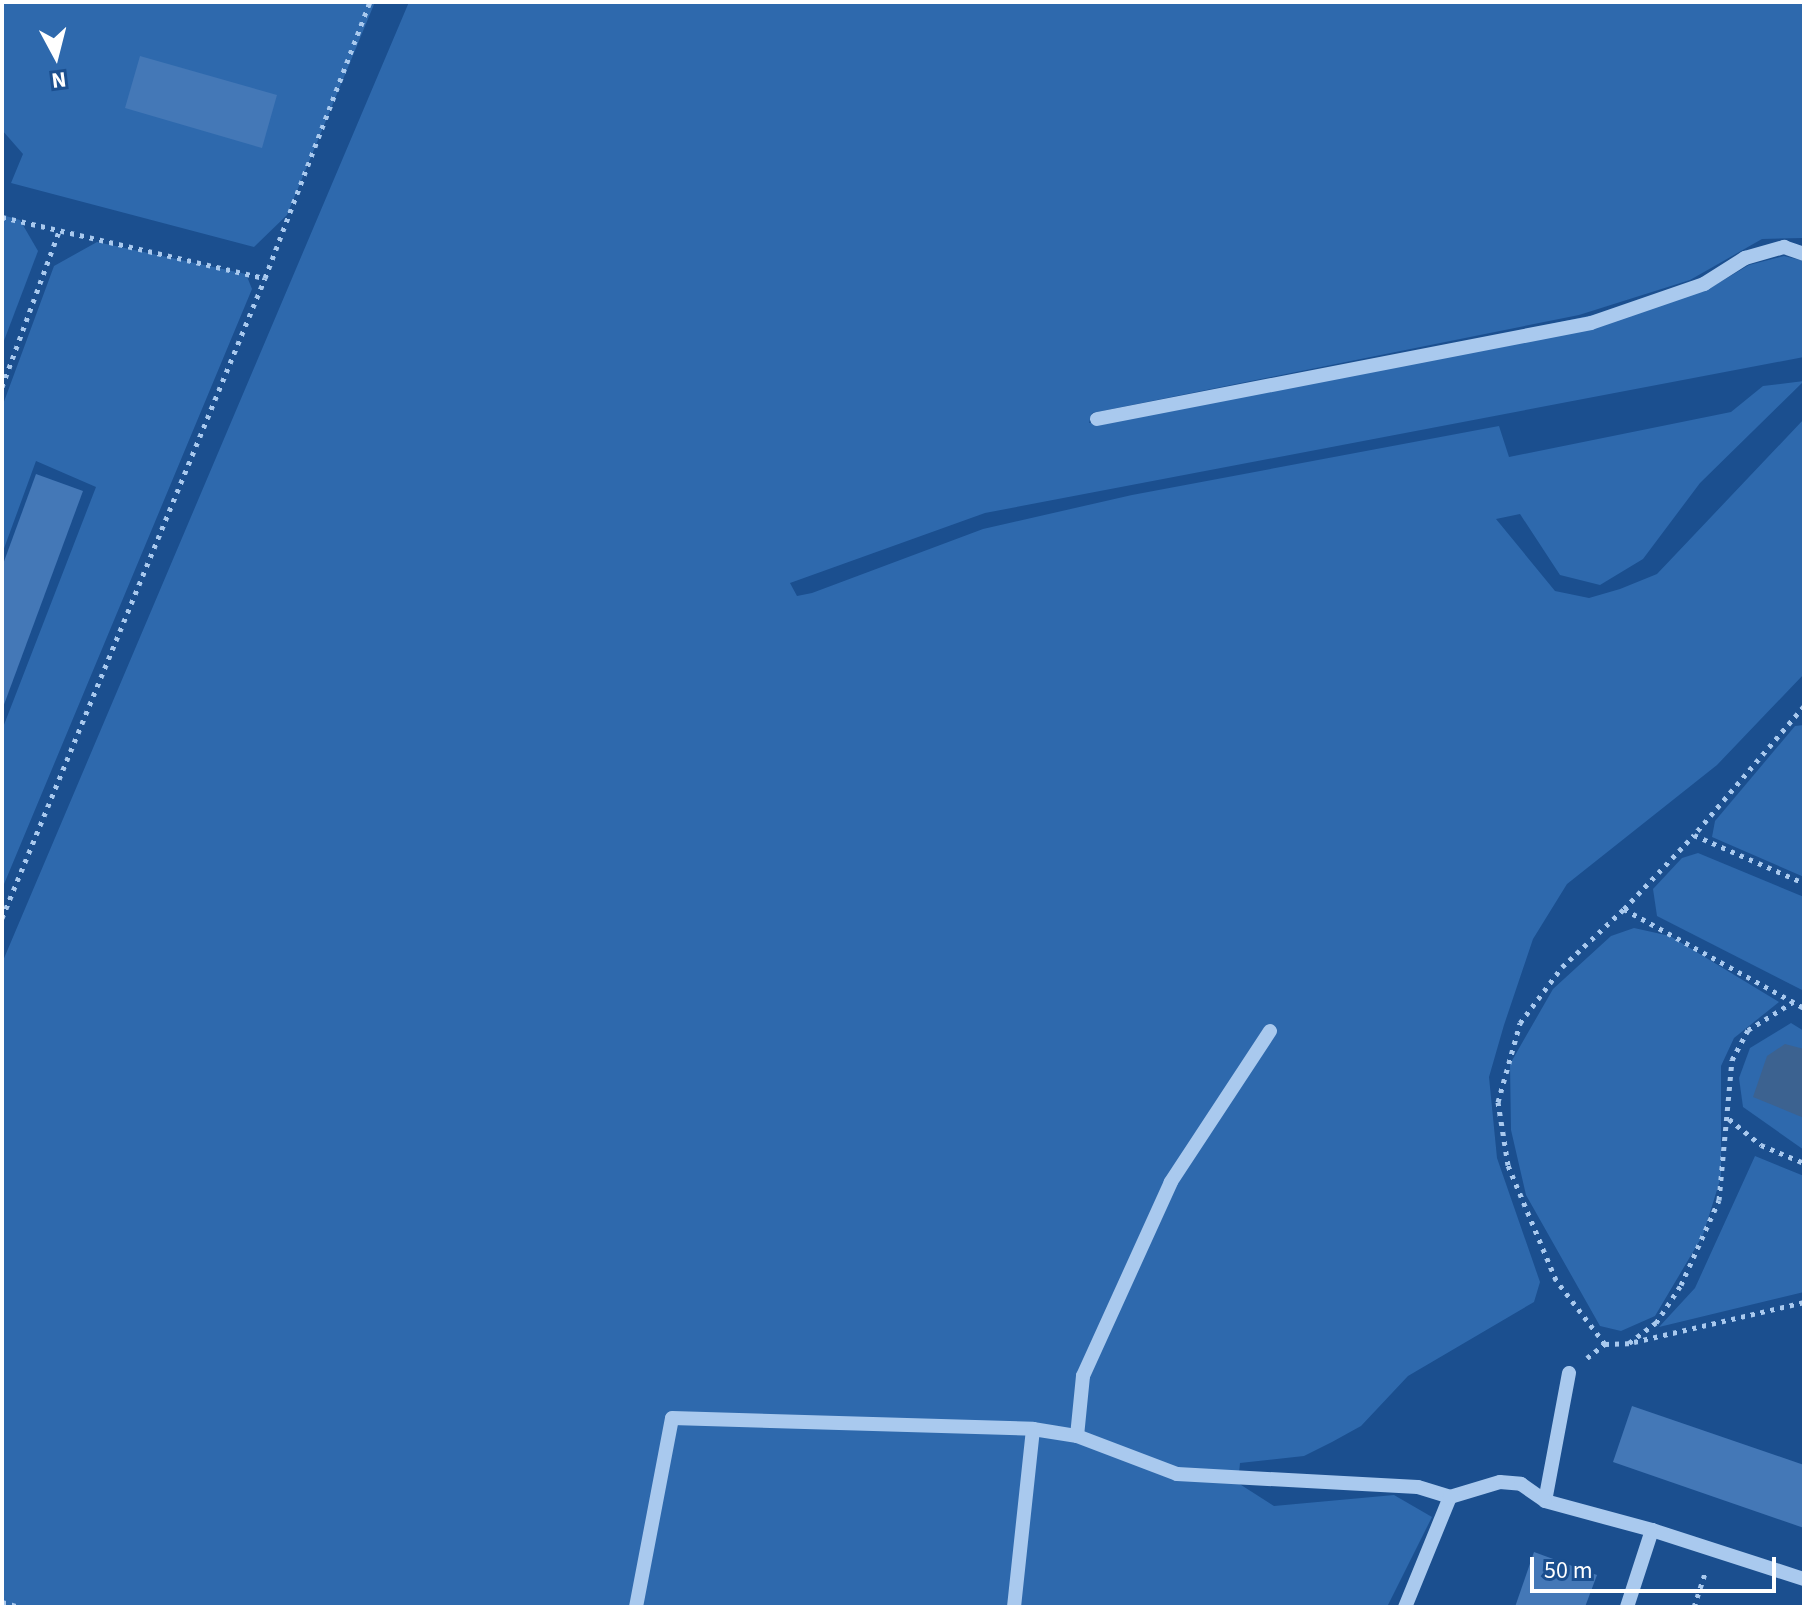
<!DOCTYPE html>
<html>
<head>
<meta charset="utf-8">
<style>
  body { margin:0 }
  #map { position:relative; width:1806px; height:1609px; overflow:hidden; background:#1b4f8f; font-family:"Source Sans 3",sans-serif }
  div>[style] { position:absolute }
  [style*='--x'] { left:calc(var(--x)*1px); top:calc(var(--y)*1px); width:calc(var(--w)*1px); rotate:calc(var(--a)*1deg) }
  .green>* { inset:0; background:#2e69ad }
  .water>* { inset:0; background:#3c6290 }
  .building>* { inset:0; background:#4478b7 }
  .path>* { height:5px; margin-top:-2.5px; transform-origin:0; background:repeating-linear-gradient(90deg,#a9c9ee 0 4px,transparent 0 10px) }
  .minor>* { height:14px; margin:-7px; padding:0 7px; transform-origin:7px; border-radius:7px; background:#a9c9ee }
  span { translate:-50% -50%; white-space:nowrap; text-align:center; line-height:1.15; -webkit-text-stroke:6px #1b4f8f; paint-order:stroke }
  .frame { position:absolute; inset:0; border:4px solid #fff; pointer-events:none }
  .north { position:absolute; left:16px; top:16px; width:80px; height:80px; -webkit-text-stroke:6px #1b4f8f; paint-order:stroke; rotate:173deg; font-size:22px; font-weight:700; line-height:32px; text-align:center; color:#fff }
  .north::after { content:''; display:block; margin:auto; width:28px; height:36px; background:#fff; clip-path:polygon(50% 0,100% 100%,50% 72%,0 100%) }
  .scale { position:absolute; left:1530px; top:1557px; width:246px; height:36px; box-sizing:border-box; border:4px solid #fff; border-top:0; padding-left:10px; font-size:24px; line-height:28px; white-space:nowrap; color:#fff; -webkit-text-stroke:6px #1b4f8f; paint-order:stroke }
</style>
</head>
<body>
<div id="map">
  <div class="green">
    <div style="clip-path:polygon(2px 2px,375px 2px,287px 215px,254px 247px,11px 183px,23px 154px,2px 130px)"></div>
    <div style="clip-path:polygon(409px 2px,1804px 2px,1804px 238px,1762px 239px,1690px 280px,1579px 315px,1092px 413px,1089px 423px,1705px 291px,1749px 265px,1784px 256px,1804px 261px,1804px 357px,985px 513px,790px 583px,797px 596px,812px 593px,983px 529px,1132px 495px,1499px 426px,1509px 457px,1731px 412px,1763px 386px,1804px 381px,1700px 483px,1643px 559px,1600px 585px,1560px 575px,1520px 514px,1496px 519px,1555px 591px,1589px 598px,1620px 589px,1657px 574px,1804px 419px,1804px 674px,1717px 765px,1567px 884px,1533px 939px,1504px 1025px,1489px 1077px,1497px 1158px,1540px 1282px,1534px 1302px,1408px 1376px,1361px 1426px,1332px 1442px,1304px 1456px,1240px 1463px,1238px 1483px,1274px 1506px,1394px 1495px,1432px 1517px,1387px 1607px,2px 1607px,2px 963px)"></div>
    <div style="clip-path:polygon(2px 215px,20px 220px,38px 251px,2px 346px)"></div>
    <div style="clip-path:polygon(97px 242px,246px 274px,252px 289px,2px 889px,2px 730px,96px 487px,36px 461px,2px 554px,2px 407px,54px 266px)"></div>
    <div style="clip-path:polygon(1804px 725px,1804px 877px,1712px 837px,1715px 821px,1795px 726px)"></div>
    <div style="clip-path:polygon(1698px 853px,1804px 897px,1804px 991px,1657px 916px,1653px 889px,1682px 858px)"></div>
    <div style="clip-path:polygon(1634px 928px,1670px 936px,1779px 1002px,1734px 1038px,1721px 1066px,1721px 1177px,1703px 1235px,1655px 1316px,1621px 1331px,1600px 1326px,1526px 1195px,1511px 1130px,1510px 1064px,1553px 989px,1611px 936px)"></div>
    <div style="clip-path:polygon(1791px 1023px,1804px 1031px,1804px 1150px,1743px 1107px,1739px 1078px,1750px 1048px)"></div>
    <div style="clip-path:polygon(1755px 1156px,1804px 1176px,1804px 1292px,1659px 1327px,1695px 1288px)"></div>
  </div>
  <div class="water">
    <div style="clip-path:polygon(1785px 1044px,1804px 1049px,1804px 1118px,1753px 1097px,1767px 1056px)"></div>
  </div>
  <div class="building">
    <div style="clip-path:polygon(140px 56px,277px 95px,262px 148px,125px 108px)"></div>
    <div style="clip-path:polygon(36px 474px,83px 491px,2px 710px,2px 567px)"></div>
    <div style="clip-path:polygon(1632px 1406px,1804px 1465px,1804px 1528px,1613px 1462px)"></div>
    <div style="clip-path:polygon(1534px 1552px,1597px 1575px,1585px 1607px,1515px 1607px)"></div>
  </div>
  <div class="path">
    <div style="--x:2;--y:217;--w:270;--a:13.1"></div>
    <div style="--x:2;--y:387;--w:166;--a:-69.9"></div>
    <div style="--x:1804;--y:706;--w:170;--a:130.5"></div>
    <div style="--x:1694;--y:835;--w:120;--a:23.6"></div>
    <div style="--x:1624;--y:909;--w:102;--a:-46.6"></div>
    <div style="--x:2;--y:918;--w:692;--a:-67.66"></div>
    <div style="--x:265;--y:278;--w:295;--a:-69.2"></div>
    <div style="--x:1729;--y:1119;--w:41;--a:39.1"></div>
    <div style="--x:1761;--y:1145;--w:47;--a:22.7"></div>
    <div style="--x:1634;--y:1342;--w:175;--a:-13.2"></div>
    <div style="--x:1605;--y:1344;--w:24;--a:-2"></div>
    <div style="--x:1629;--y:1343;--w:34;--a:-37"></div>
    <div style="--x:1656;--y:1323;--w:45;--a:-56.7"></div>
    <div style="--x:1681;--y:1285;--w:93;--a:-65.9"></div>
    <div style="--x:1719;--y:1200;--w:141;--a:-84.7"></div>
    <div style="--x:1732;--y:1060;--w:34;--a:-62"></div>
    <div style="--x:1748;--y:1030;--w:53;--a:-31.9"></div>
    <div style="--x:1587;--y:1358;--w:23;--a:-38"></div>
    <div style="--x:1605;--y:1344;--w:81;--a:-127.4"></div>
    <div style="--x:1556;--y:1280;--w:125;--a:-112.7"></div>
    <div style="--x:1508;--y:1165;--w:64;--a:-99"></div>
    <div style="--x:1498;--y:1102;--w:82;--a:-74.4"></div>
    <div style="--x:1520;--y:1023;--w:70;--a:-53.1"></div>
    <div style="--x:1562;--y:967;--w:85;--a:-43.1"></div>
    <div style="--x:1624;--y:909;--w:205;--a:28.8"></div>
    <div style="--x:2;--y:1602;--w:18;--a:16"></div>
    <div style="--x:1694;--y:1607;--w:39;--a:-72"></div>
  </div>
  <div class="minor">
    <div style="--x:1097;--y:419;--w:503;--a:-11"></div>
    <div style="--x:1591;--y:323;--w:120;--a:-19"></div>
    <div style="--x:1704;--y:284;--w:49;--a:-32.4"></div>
    <div style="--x:1745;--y:258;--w:41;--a:-15.8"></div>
    <div style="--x:1784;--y:247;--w:21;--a:19"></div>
    <div style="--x:1270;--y:1031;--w:181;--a:123.3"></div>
    <div style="--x:1171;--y:1182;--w:213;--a:114.4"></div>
    <div style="--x:1083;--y:1376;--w:60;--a:95.7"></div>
    <div style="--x:1077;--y:1436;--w:107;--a:20.8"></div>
    <div style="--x:1177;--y:1474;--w:241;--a:3.1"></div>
    <div style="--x:1418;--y:1487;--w:34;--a:17"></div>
    <div style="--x:1450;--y:1497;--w:119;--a:112.2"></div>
    <div style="--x:1569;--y:1373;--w:130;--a:100.6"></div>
    <div style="--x:1545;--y:1501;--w:111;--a:15.2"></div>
    <div style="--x:1450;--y:1497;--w:52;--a:-16.7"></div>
    <div style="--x:1500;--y:1482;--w:21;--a:5"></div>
    <div style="--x:1521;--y:1484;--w:29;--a:35"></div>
    <div style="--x:636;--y:1607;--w:192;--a:-79.2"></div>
    <div style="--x:672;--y:1418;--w:361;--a:1.7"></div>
    <div style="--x:1014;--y:1607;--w:179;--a:-83.9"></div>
    <div style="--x:1033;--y:1429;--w:45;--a:9"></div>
    <div style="--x:1627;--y:1607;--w:81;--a:-72"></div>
    <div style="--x:1652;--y:1530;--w:160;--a:17.9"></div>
  </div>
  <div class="frame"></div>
  <div class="north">N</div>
  <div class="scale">50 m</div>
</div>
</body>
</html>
